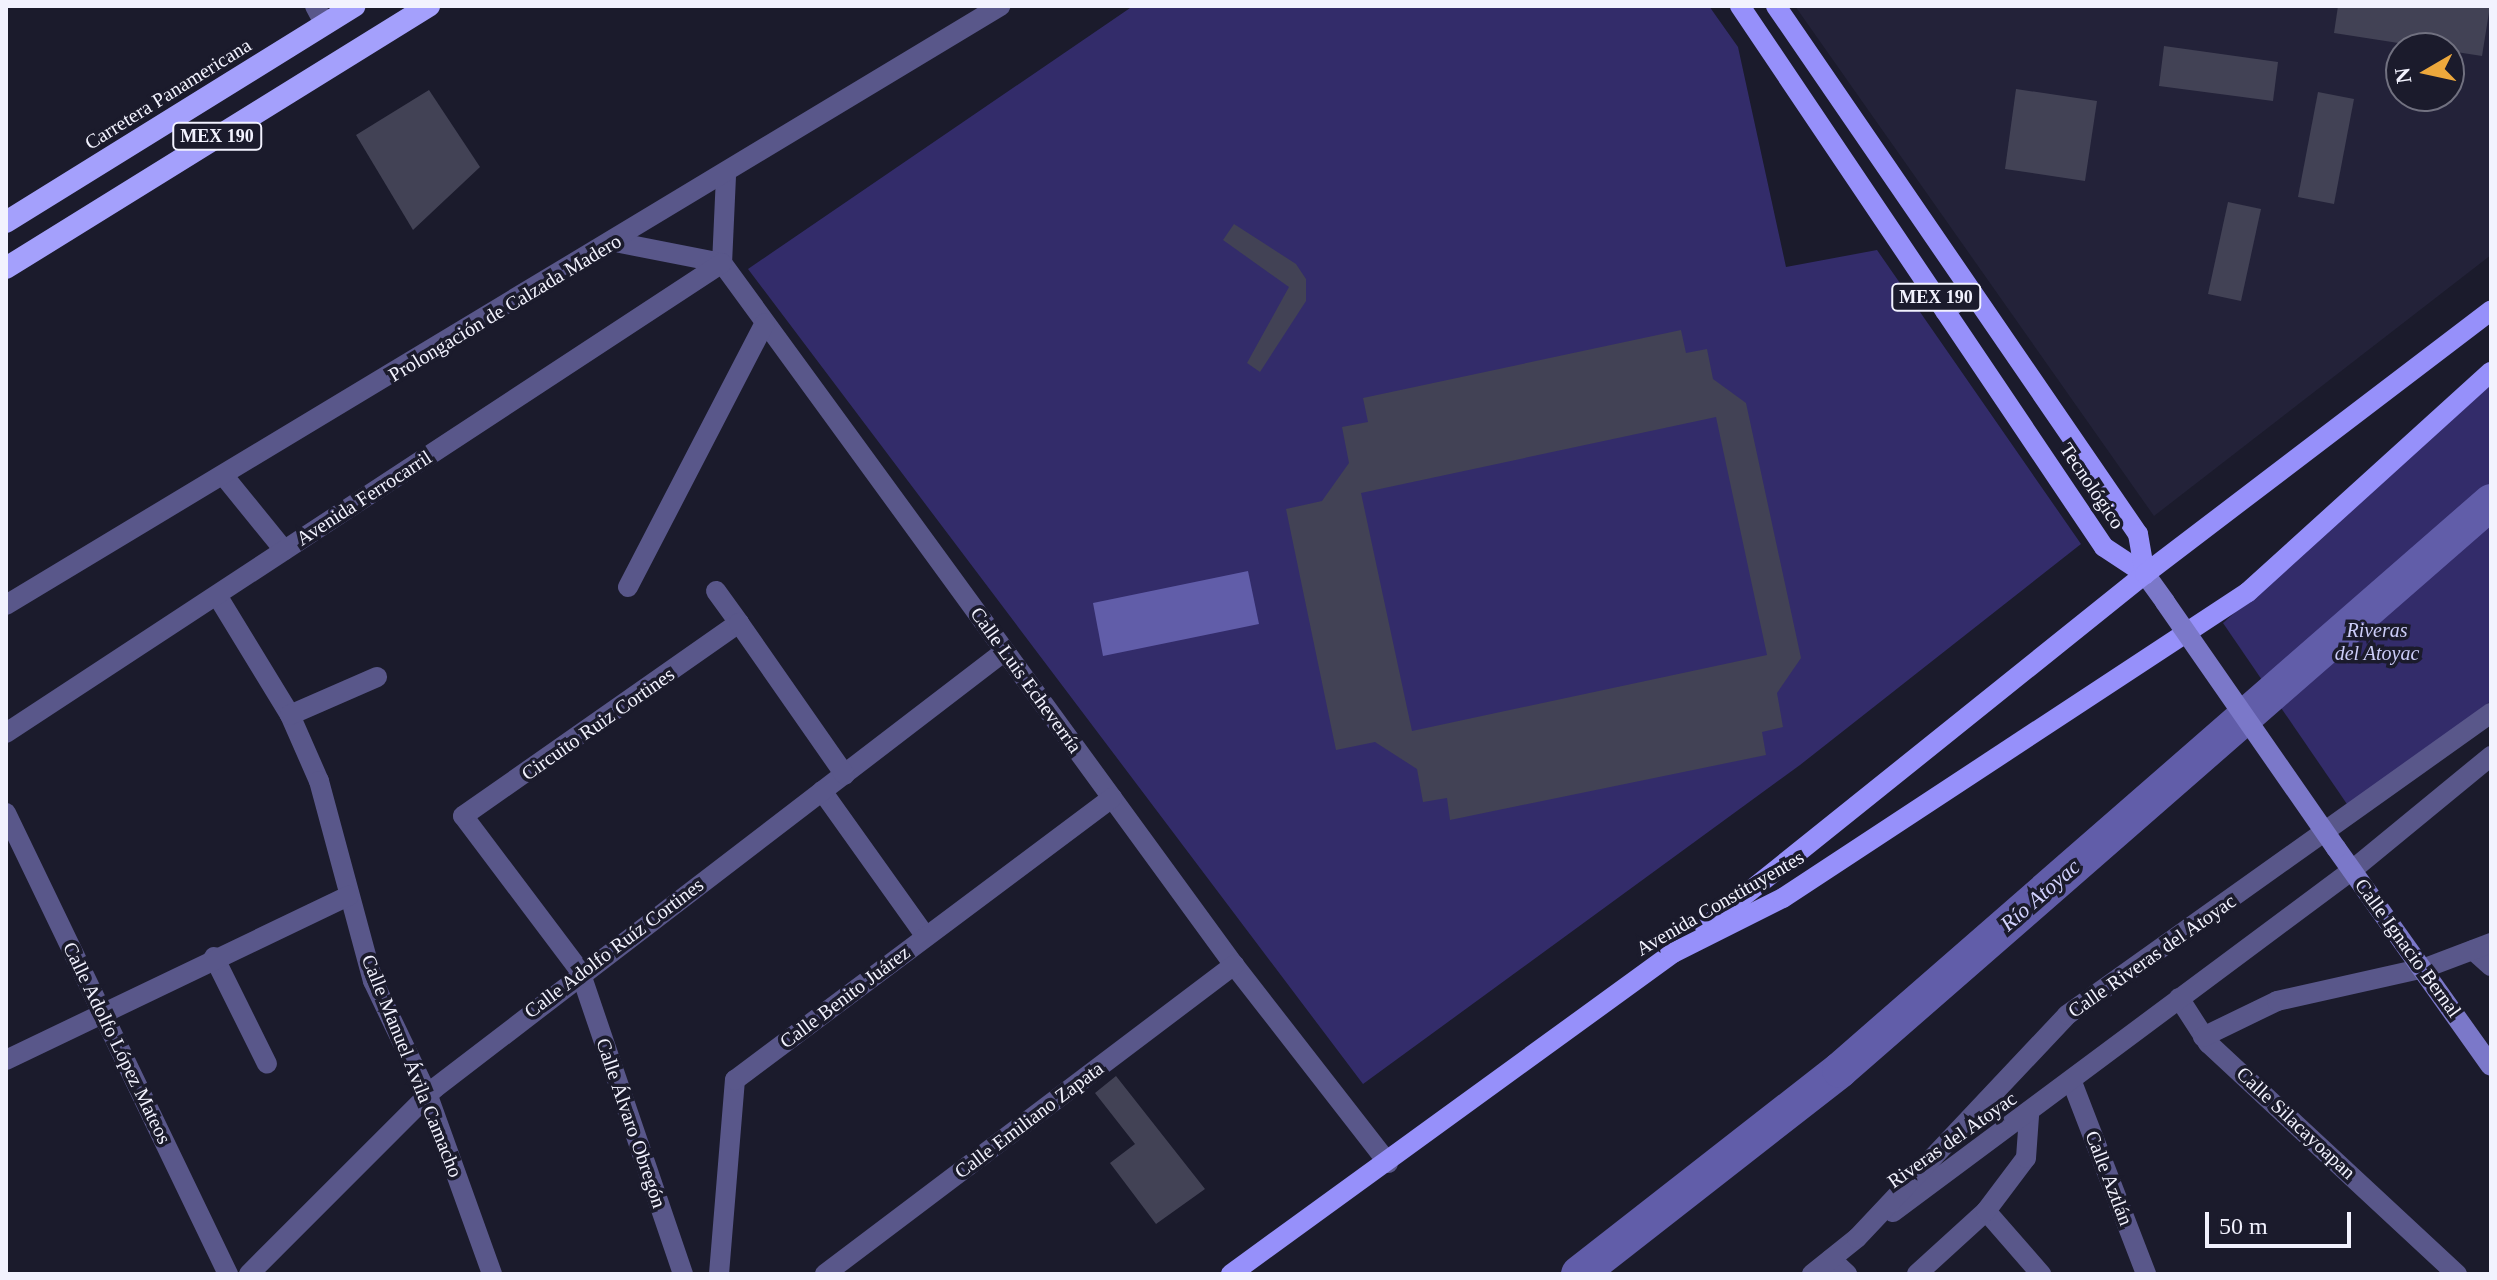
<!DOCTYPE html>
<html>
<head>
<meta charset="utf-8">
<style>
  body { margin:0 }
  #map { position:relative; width:2497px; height:1280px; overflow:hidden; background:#1b1b2c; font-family:"Times New Roman",serif }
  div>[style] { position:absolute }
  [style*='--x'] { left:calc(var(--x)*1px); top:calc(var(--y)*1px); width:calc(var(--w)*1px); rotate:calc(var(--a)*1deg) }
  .built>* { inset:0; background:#232239 }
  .green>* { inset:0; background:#332c6a }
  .water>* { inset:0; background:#615da9 }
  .river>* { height:36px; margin:-18px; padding:0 18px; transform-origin:18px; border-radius:18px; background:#615da9 }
  .building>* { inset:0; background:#424255 }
  .minor>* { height:20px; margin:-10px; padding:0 10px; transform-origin:10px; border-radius:10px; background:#59578a }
  .tertiary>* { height:20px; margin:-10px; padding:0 10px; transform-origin:10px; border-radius:10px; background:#59578a }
  .secondary>* { height:20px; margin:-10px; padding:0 10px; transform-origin:10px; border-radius:10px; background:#7b78c9 }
  .primary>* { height:20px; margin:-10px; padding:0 10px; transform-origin:10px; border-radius:10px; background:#9690fa }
  .trunk>* { height:22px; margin:-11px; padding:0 11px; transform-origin:11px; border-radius:11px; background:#a4a0fc }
  .secondary-bridge>* { height:20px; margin:-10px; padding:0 10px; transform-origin:10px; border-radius:10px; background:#7b78c9 }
  span { translate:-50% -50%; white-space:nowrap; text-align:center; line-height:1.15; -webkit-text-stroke:7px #1b1b2c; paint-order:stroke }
  .shield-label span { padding:2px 6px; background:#1b1b2c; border:2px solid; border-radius:6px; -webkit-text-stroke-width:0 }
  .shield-label { font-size:18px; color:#f2f2fe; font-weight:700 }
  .street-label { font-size:20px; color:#f2f2fe }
  .park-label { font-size:20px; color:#cccdf8; font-style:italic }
  .water-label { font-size:22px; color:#d2d2fe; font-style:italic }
  .frame { position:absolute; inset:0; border:8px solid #f2f2fe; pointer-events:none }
  .north { position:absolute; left:2385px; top:32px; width:80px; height:80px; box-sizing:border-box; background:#1b1b2c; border:2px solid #717180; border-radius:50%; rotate:261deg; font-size:22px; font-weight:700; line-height:32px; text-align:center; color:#f2f2fe }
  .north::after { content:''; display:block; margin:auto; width:28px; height:36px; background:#eda83c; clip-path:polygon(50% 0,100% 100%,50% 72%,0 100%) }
  .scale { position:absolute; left:2205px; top:1212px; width:146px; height:36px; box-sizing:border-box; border:4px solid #f2f2fe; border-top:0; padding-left:10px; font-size:24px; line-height:28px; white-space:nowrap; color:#f2f2fe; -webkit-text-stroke:6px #1b1b2c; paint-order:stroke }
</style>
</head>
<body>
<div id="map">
  <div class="built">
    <div style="clip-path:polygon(evenodd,1795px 6px,2491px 6px,2491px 255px,2154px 516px,1795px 6px,2401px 48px,2449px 48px,2449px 96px,2401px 96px,2401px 48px)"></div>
  </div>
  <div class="green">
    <div style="clip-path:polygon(1133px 6px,1709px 6px,1738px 47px,1786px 267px,1877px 250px,2081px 544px,1800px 765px,1363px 1084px,748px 269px)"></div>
    <div style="clip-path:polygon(2491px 385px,2491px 701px,2349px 807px,2223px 623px)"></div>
  </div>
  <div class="water">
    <div style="clip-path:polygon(1248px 571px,1259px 624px,1103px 656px,1093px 603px)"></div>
  </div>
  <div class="river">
    <div style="--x:1579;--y:1274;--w:331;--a:-38"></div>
    <div style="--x:1840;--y:1070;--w:864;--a:-41.1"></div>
  </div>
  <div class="building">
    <div style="clip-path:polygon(2338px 6px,2490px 6px,2482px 56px,2334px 33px)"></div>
    <div style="clip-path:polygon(2164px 46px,2278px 62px,2273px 101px,2159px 86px)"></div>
    <div style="clip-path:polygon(2016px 89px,2097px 101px,2085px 181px,2005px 169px)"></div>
    <div style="clip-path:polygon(429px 90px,480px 167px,413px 230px,356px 135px)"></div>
    <div style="clip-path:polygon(2318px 92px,2354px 99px,2334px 204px,2298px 197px)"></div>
    <div style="clip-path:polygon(2228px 202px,2261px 209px,2241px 301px,2208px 294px)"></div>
    <div style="clip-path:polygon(1234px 224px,1296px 264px,1306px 279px,1306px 301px,1260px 372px,1247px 363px,1289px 287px,1223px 240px)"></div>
    <div style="clip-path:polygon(evenodd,1681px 330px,1686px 353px,1707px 349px,1713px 379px,1746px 403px,1801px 658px,1777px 693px,1783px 727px,1762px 732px,1766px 755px,1450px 820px,1447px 798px,1423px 802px,1417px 769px,1375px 742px,1336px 750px,1286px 509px,1322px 501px,1349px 463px,1342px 427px,1368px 422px,1363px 398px,1681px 330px,1716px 417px,1767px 655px,1412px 731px,1361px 493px,1716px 417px)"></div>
    <div style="clip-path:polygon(1116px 1076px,1205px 1189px,1156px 1224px,1110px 1163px,1135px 1144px,1095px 1093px)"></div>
  </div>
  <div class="minor">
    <div style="--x:315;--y:6;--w:21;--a:62"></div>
    <div style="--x:726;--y:176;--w:87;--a:92.6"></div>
    <div style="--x:722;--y:263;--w:869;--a:53.9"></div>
    <div style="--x:1234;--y:965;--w:251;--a:52.1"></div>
    <div style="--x:615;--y:242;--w:109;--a:11.1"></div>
    <div style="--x:223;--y:475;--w:97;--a:50.9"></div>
    <div style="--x:628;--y:587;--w:297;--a:-62.6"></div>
    <div style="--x:716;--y:591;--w:39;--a:54"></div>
    <div style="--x:218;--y:597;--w:138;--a:58.6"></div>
    <div style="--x:290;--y:715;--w:72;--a:66.3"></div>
    <div style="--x:319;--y:781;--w:207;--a:74.9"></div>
    <div style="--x:373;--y:981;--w:127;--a:64.4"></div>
    <div style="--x:428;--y:1096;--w:189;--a:70.2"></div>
    <div style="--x:290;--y:715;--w:95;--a:-23.6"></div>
    <div style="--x:6;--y:733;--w:856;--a:-33.28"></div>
    <div style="--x:822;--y:791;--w:179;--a:54.5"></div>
    <div style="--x:6;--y:813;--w:512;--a:64.29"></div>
    <div style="--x:2473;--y:950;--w:24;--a:42"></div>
    <div style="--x:214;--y:957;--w:119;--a:63.6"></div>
    <div style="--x:2179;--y:998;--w:54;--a:57.2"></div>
    <div style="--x:2208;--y:1043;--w:340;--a:42.9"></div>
    <div style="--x:2203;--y:1037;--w:82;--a:-25.9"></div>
    <div style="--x:2277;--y:1001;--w:152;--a:-12.6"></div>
    <div style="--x:2425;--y:968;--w:71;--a:-20.7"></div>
    <div style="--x:6;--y:1060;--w:380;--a:-25.6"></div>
    <div style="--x:2072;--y:1082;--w:206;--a:68.9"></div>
    <div style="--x:1986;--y:1211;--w:84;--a:48.9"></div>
    <div style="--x:1831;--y:1259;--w:22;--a:43"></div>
    <div style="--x:249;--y:1274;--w:263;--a:-45"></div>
    <div style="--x:435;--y:1088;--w:718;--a:-37.48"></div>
    <div style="--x:683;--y:1274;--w:320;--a:-108.8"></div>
    <div style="--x:580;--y:971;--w:194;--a:-127"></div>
    <div style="--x:463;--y:816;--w:337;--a:-35"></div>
    <div style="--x:739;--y:623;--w:185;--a:55.1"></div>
    <div style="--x:719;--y:1274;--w:195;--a:-85.3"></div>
    <div style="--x:735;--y:1080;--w:471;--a:-36.8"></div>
    <div style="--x:825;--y:1274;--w:513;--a:-37.07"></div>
    <div style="--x:1917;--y:1274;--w:93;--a:-42.4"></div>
    <div style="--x:1986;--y:1211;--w:66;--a:-53"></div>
    <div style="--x:2026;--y:1158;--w:42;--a:-85.9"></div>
  </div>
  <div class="tertiary">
    <div style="--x:6;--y:605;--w:1161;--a:-31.07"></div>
    <div style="--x:1893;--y:1212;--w:571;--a:-36.67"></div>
    <div style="--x:2351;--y:871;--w:181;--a:-39.4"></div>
    <div style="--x:1812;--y:1274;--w:58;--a:-38.7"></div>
    <div style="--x:1857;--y:1238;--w:306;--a:-46.7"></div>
    <div style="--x:2067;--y:1015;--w:521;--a:-35.46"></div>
  </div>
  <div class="secondary">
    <div style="--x:1945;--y:311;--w:32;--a:-36"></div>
    <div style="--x:2145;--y:574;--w:34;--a:54"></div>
    <div style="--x:2336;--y:848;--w:267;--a:54.6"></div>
  </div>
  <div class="primary">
    <div style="--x:1740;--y:6;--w:652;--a:56.07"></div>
    <div style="--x:2104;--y:547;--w:49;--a:33.4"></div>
    <div style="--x:1776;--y:6;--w:640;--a:55.57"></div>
    <div style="--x:2138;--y:534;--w:41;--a:80.1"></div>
    <div style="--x:1705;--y:927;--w:564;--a:-38.74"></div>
    <div style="--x:2145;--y:574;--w:435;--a:-37.3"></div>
    <div style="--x:1231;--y:1274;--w:546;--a:-35.99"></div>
    <div style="--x:1673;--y:953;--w:123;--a:-26.6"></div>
    <div style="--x:1783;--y:898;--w:557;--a:-33.35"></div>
    <div style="--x:2248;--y:592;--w:328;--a:-42.2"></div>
  </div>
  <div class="trunk">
    <div style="--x:6;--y:222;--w:410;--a:-31.8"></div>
    <div style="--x:6;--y:268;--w:498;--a:-31.8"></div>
  </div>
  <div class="secondary-bridge">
    <div style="--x:2165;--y:602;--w:300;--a:55.2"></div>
  </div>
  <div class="shield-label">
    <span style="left:217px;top:136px">MEX 190</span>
    <span style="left:1936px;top:297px">MEX 190</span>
  </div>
  <div class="street-label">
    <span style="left:168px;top:94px;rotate:-32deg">Carretera Panamericana</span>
    <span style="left:505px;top:308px;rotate:-31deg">Prolongación de Calzada Madero</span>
    <span style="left:2092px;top:486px;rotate:56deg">Tecnológico</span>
    <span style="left:364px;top:498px;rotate:-33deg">Avenida Ferrocarril</span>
    <span style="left:1026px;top:680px;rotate:54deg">Calle Luis Echeverría</span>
    <span style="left:598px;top:724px;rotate:-35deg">Circuito Ruiz Cortines</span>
    <span style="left:1720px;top:903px;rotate:-30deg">Avenida Constituyentes</span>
    <span style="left:614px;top:948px;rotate:-37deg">Calle Adolfo Ruíz Cortines</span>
    <span style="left:2408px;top:948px;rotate:54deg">Calle Ignacio Bernal</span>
    <span style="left:2152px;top:956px;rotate:-35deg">Calle Riveras del Atoyac</span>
    <span style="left:845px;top:997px;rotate:-37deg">Calle Benito Juárez</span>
    <span style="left:117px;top:1043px;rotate:64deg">Calle Adolfo López Mateos</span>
    <span style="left:412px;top:1066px;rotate:68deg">Calle Manuel Ávila Camacho</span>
    <span style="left:1029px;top:1120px;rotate:-37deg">Calle Emiliano Zapata</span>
    <span style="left:631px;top:1123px;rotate:71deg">Calle Álvaro Obregón</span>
    <span style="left:2296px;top:1123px;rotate:43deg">Calle Silacayoapan</span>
    <span style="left:1952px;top:1140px;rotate:-35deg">Riveras del Atoyac</span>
    <span style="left:2109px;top:1178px;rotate:69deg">Calle Aztlán</span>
  </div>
  <div class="park-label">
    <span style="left:2377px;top:642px">Riveras<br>del Atoyac</span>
  </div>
  <div class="water-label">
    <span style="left:2040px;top:895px;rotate:-41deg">Río Atoyac</span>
  </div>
  <div class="frame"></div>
  <div class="north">N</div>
  <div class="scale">50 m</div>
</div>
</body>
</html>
